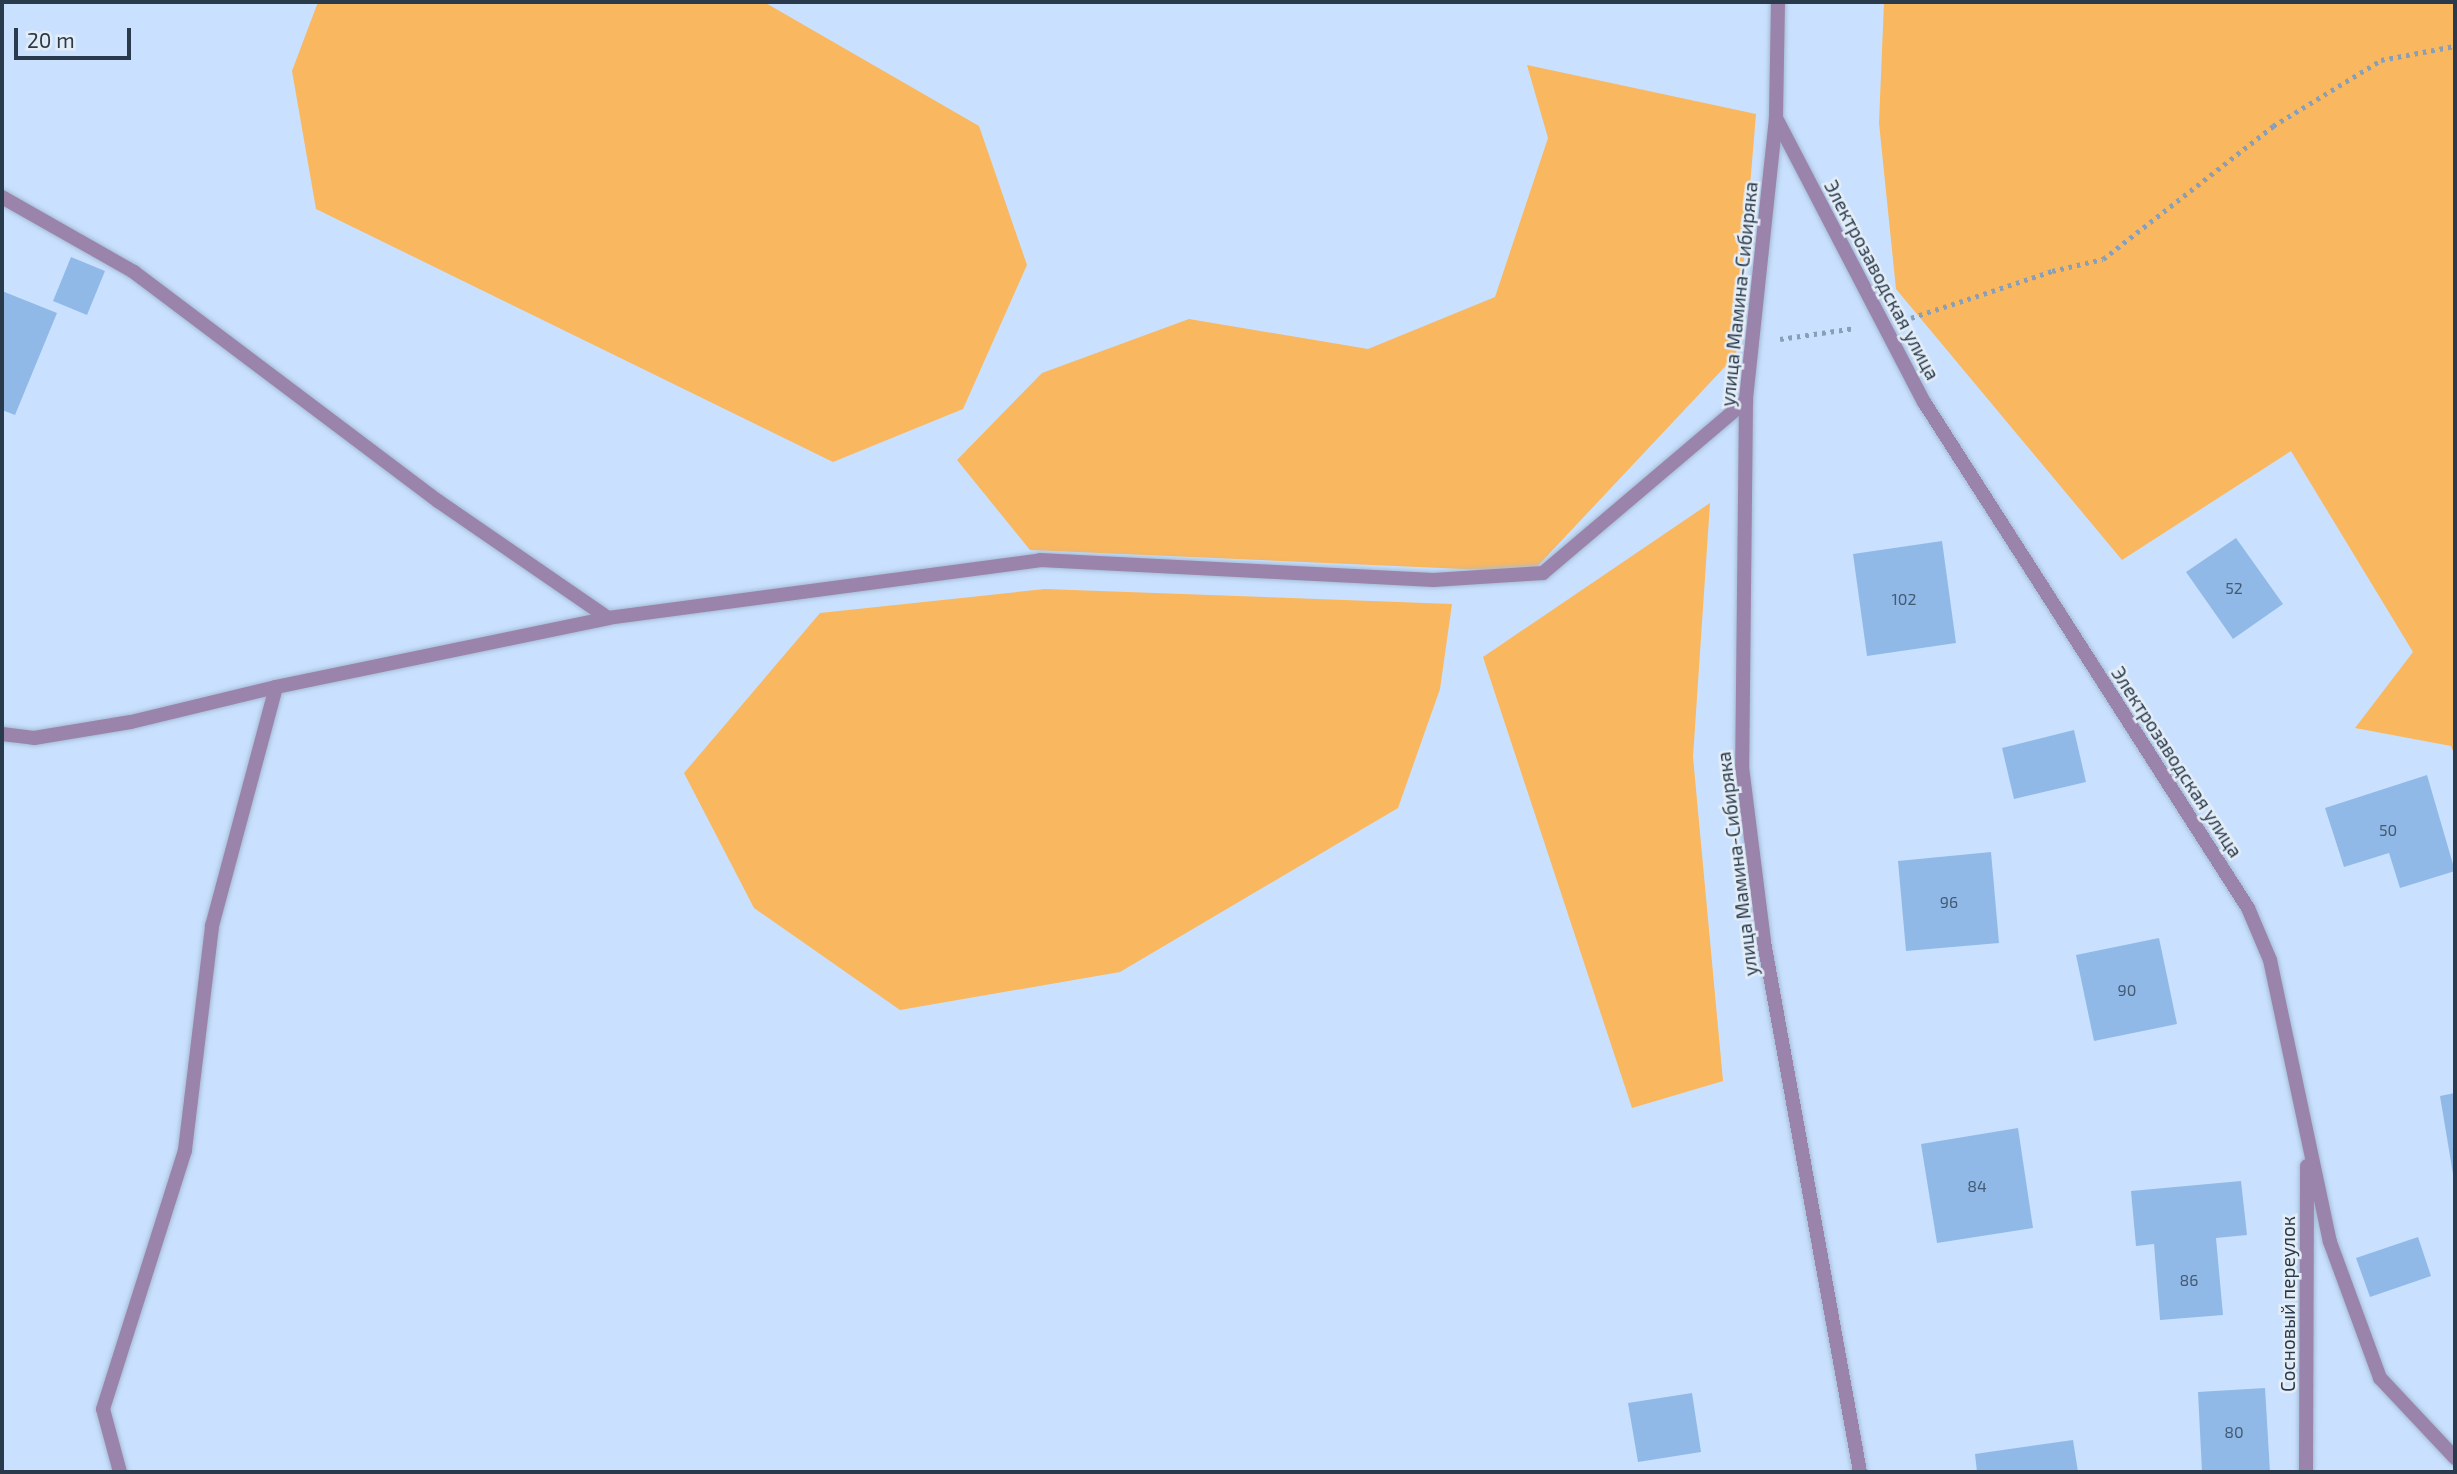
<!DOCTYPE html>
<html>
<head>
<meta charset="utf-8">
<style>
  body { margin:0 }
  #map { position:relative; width:2457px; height:1474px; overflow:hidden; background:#c9e1fe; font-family:"Exo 2",sans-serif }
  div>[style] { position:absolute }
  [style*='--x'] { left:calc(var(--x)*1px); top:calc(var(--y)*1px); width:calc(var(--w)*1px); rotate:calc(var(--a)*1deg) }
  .green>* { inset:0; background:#f9b75f }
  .building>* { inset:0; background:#91b9e7 }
  .path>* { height:4.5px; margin-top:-2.25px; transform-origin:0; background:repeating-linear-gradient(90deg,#899fb7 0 3.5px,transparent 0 8.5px) }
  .roads { filter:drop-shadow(0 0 2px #a6bcd7) drop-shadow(0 0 2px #a6bcd7) }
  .lane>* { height:14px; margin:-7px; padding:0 7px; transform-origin:7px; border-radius:7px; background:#9b84ab }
  .street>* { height:14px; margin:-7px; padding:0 7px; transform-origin:7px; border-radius:7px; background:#9b84ab }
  span { translate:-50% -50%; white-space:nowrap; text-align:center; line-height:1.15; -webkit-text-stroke:5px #e4edf6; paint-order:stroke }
  .number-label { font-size:16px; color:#435a73 }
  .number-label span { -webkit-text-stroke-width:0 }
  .street-label { font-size:19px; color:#293a4c }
  .frame { position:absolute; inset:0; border:4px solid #293a4c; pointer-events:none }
  .scale { position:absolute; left:14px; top:28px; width:117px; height:32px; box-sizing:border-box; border:4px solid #293a4c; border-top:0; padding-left:9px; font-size:21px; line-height:24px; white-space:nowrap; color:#293a4c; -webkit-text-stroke:5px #e4edf6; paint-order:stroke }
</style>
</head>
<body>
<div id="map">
  <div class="green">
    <div style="clip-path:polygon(318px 2px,764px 2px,979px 126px,1027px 265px,963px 409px,833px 462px,316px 209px,292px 71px)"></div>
    <div style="clip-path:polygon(1884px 2px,2455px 2px,2455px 756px,2451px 746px,2355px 728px,2413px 652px,2291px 451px,2122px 560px,1896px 289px,1879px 123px)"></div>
    <div style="clip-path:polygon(1527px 65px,1756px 114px,1736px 355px,1532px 572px,1030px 550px,957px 460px,1042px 373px,1189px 319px,1368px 349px,1495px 297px,1548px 138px)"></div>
    <div style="clip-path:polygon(1710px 503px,1693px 757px,1723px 1081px,1632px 1108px,1483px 657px)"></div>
    <div style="clip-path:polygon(1045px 589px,1452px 604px,1440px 689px,1398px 808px,1120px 972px,900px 1010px,754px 908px,684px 773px,820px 613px)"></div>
  </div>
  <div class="building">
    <div style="clip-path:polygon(71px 257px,105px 271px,87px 315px,53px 301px)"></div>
    <div style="clip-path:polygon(2px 291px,57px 313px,15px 415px,2px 410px)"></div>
    <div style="clip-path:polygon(2236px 538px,2283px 604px,2233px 639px,2186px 572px)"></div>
    <div style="clip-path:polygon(1942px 541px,1956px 643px,1867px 656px,1853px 554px)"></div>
    <div style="clip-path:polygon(2074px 730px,2086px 782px,2014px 799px,2002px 748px)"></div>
    <div style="clip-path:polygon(2427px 775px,2455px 871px,2400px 888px,2389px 853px,2344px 867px,2325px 808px)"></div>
    <div style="clip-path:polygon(1991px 852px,1999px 943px,1906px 951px,1898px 861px)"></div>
    <div style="clip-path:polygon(2159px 938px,2177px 1024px,2094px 1041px,2076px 955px)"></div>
    <div style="clip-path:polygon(2455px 1093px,2455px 1180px,2454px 1180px,2440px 1096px)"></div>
    <div style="clip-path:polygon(2018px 1128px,2033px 1228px,1937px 1243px,1921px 1144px)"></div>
    <div style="clip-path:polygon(2241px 1181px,2247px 1235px,2216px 1238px,2223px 1315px,2160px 1320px,2154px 1244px,2136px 1246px,2131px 1191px)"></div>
    <div style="clip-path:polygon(2418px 1237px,2431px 1276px,2370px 1297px,2356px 1258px)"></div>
    <div style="clip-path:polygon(2265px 1388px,2270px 1472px,2202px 1472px,2198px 1392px)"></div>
    <div style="clip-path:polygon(1692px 1393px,1701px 1452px,1638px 1462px,1628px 1403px)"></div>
    <div style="clip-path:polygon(2073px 1440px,2078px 1472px,1977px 1472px,1975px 1454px)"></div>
  </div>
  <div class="path">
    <div style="--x:1911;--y:318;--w:149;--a:-18.4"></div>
    <div style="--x:2052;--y:271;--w:52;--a:-13.2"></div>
    <div style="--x:2103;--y:259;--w:216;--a:-38"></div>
    <div style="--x:2273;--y:126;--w:127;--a:-31.4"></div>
    <div style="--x:2381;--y:60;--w:75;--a:-10.7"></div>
    <div style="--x:1780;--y:339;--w:76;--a:-8.3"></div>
  </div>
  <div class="roads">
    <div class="lane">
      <div style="--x:2;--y:197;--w:152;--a:29.6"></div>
      <div style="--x:134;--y:272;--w:381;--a:37"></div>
      <div style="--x:438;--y:501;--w:206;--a:34.5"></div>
      <div style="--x:2;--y:734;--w:32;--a:7"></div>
      <div style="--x:34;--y:738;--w:98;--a:-9.4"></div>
      <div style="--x:131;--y:722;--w:149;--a:-13.6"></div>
      <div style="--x:276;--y:687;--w:339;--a:-11.7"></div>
      <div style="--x:608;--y:618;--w:436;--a:-7.6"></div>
      <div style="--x:1040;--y:560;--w:394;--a:2.9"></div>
      <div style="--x:1433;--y:580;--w:110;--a:-3.6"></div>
      <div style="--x:1543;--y:573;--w:266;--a:-40.3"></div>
      <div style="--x:120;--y:1472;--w:65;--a:-105.1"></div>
      <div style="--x:103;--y:1409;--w:272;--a:-72.4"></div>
      <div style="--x:185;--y:1150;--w:226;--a:-83.1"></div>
      <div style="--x:212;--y:926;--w:247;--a:-75"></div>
    </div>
    <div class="street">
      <div style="--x:1778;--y:2;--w:116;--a:91"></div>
      <div style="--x:1776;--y:118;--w:285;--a:96.1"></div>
      <div style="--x:1746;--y:401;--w:366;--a:90.6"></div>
      <div style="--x:1742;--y:767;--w:176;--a:82.8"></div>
      <div style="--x:1764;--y:942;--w:539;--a:79.73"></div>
      <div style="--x:1776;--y:118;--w:320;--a:62.5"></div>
      <div style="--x:1924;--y:402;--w:601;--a:57.37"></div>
      <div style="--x:2248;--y:908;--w:56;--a:67.1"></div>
      <div style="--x:2270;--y:960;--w:288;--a:78"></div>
      <div style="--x:2330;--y:1242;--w:145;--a:69.8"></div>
      <div style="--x:2380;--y:1378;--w:110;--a:46.8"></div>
      <div style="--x:2306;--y:1472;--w:306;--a:-89.8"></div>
    </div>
  </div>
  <div class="number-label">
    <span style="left:2234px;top:588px">52</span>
    <span style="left:1904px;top:599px">102</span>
    <span style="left:2388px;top:830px">50</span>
    <span style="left:1949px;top:902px">96</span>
    <span style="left:2127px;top:990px">90</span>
    <span style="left:1977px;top:1186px">84</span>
    <span style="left:2189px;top:1280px">86</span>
    <span style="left:2234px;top:1432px">80</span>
  </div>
  <div class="street-label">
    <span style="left:1882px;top:280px;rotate:62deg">Электрозаводская улица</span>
    <span style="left:1739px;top:294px;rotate:-84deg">улица Мамина-Сибиряка</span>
    <span style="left:2177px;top:762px;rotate:57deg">Электрозаводская улица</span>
    <span style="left:1737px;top:864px;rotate:-97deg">улица Мамина-Сибиряка</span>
    <span style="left:2288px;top:1304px;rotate:-90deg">Сосновый переулок</span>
  </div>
  <div class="frame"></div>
  <div class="scale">20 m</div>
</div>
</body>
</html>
